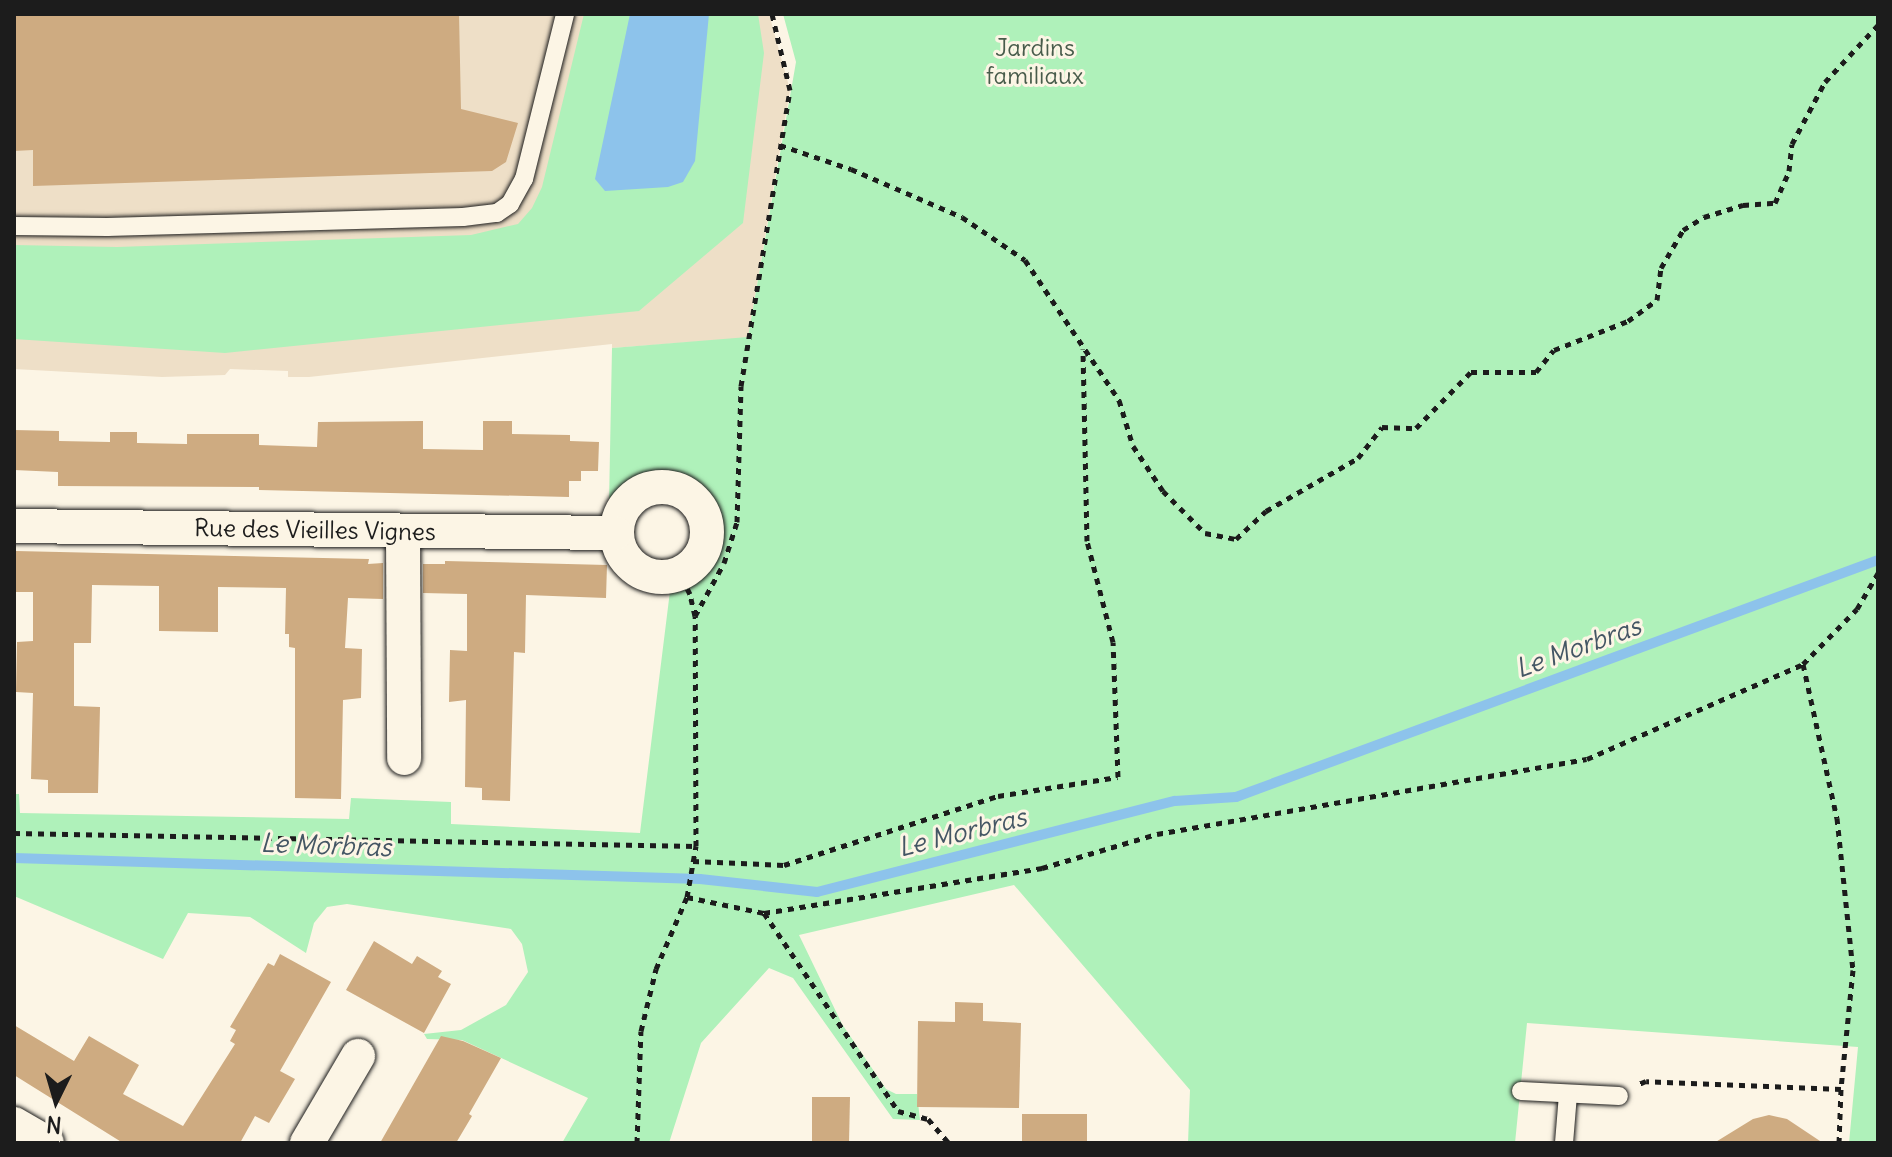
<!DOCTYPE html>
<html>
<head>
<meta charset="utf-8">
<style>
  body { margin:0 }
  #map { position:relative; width:1892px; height:1157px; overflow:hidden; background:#fcf5e5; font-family:Delius,sans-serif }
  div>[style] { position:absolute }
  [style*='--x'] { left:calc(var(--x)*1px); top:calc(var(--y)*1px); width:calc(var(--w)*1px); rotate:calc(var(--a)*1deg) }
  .built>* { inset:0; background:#eedfc7 }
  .green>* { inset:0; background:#aff1ba }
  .water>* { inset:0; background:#8dc3eb }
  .stream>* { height:10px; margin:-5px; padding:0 5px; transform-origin:5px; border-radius:5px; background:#8dc3eb }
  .building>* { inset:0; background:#ceab81 }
  .path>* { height:5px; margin-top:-2.5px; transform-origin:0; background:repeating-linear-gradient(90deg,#1c1c1c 0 6px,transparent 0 12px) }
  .roads { filter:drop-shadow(0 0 2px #1c1c1c) drop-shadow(0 0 2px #1c1c1c) }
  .lane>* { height:18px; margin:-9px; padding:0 9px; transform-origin:9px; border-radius:9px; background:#fcf5e5 }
  .street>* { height:34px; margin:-17px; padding:0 17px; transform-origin:17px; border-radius:17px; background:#fcf5e5 }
  .street>.ring { margin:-17px; padding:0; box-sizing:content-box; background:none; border:34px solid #fcf5e5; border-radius:50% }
  span { translate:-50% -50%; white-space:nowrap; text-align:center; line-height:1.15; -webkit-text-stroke:6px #fcf5e5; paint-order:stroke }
  .park-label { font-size:24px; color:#485c4b }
  .street-label { font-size:24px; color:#1c1c1c }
  .water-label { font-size:26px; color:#445664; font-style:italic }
  .frame { position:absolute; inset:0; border:16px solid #1c1c1c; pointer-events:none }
  .north { position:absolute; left:16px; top:1061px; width:80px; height:80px; -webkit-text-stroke:6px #fcf5e5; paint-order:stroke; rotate:185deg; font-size:22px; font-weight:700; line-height:32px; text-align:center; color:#1c1c1c }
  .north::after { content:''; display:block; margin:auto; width:28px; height:36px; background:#1c1c1c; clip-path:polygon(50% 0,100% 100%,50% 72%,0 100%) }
</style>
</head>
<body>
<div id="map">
  <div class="built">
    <div style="clip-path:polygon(14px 14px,769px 14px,790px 90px,748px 338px,612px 348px,612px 344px,309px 377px,288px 377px,288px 371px,230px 369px,225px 375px,162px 377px,14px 369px)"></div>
  </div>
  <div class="green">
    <div style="clip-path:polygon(584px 14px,758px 14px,764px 53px,743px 223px,639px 311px,225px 353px,14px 339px,14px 245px,117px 247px,471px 235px,518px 224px,532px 208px,542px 187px)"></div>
    <div style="clip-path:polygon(783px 14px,1878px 14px,1878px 1143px,1849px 1143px,1858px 1047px,1527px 1023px,1515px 1143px,1188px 1143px,1190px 1090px,1014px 885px,799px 935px,842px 1024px,886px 1089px,896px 1094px,917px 1094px,920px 1120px,893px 1119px,793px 978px,769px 968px,701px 1043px,669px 1143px,562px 1143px,588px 1098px,462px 1040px,427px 1039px,424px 1034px,461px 1030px,506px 1005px,528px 972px,522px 944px,511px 929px,347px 904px,327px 907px,314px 923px,306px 953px,250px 917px,188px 913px,163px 959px,14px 896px,14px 794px,19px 794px,20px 813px,349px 819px,351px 798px,451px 802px,451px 824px,640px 833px,670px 591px,688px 587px,707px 572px,719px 551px,722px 531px,711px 495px,699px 483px,674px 472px,637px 476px,622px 485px,609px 503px,612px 348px,748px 337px,796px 62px)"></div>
  </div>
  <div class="water">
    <div style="clip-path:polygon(630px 14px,709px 14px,695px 161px,683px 182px,668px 187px,605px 191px,595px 179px)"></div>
  </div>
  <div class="stream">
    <div style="--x:14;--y:858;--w:686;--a:1.75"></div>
    <div style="--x:700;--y:879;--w:118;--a:6.3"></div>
    <div style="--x:817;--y:892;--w:369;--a:-14.3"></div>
    <div style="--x:1175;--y:801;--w:61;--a:-3.8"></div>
    <div style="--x:1236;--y:797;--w:684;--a:-20.26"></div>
  </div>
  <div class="building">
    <div style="clip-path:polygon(14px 14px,459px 14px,461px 109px,518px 123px,506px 162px,492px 171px,33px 186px,33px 150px,14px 151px)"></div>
    <div style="clip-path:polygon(423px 421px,423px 449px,483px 450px,483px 421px,512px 421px,512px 434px,570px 435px,570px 441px,599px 442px,598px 471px,581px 471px,581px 481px,569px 481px,569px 497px,259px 490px,259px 487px,58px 486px,58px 472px,14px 470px,14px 430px,59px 431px,59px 441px,110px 442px,110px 432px,137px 432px,137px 443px,187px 444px,187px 434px,259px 434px,259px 445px,317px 447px,318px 422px)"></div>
    <div style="clip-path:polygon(16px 551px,369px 559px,368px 564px,383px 563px,383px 599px,348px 598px,345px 648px,362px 649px,361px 698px,343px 700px,341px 799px,295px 798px,295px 648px,289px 647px,289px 634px,285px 634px,286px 588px,218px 587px,218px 632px,159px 631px,159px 586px,92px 585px,91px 643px,74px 643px,74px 706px,100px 707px,98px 793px,48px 793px,48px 780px,31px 779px,33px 693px,16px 692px,17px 642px,33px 641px,33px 592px,14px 592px)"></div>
    <div style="clip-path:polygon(445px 561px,607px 565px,606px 598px,526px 595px,525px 653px,514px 652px,510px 801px,482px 800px,482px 788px,465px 787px,466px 700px,449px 702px,450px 650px,467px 651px,467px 594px,423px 593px,423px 564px,445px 564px)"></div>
    <div style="clip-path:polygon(374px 941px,412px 964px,417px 956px,442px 971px,438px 977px,451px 984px,424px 1033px,346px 990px)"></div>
    <div style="clip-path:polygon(280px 954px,331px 982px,280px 1071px,295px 1079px,269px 1123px,255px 1116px,240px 1143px,123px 1143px,14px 1075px,14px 1025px,74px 1061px,89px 1036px,139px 1065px,123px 1094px,183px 1126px,235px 1044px,230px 1041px,236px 1030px,230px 1027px,268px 963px,274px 966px)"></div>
    <div style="clip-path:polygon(955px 1002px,983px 1003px,983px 1021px,1021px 1023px,1019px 1108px,917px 1107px,918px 1021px,955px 1022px)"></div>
    <div style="clip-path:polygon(441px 1036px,463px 1041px,501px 1058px,469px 1114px,472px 1116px,456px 1143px,380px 1143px)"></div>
    <div style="clip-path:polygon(812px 1097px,850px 1097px,849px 1143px,812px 1143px)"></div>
    <div style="clip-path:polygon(1022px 1114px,1087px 1114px,1087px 1143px,1022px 1143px)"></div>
    <div style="clip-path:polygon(1769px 1115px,1787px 1119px,1823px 1143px,1714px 1143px,1753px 1119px)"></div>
  </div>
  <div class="path">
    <div style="--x:780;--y:145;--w:75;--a:18.7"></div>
    <div style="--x:851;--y:169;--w:121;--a:23.4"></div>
    <div style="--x:962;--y:217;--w:76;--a:34.3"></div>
    <div style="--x:1025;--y:260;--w:169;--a:56.1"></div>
    <div style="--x:1119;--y:400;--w:48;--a:73.1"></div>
    <div style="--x:1133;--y:446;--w:54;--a:56.3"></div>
    <div style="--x:1163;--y:491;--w:59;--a:45"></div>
    <div style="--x:1205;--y:533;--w:32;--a:11"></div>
    <div style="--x:1236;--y:539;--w:41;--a:-43"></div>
    <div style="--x:1266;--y:511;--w:106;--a:-29.9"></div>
    <div style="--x:1358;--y:458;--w:39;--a:-52"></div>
    <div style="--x:1382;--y:427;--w:34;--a:2"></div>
    <div style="--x:1416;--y:428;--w:78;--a:-45.5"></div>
    <div style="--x:1471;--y:372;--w:65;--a:0"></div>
    <div style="--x:1536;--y:372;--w:28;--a:-51"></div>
    <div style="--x:1554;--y:350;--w:79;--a:-21.4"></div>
    <div style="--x:1628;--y:321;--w:36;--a:-36"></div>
    <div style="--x:1657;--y:300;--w:32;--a:-83"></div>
    <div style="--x:1661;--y:268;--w:44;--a:-59.9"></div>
    <div style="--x:1683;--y:230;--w:25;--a:-32"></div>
    <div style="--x:1704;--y:217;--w:41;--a:-17.1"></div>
    <div style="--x:1743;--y:205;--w:32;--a:-4"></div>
    <div style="--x:1775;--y:203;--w:35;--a:-66"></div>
    <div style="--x:1789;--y:171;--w:27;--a:-84"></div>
    <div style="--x:1792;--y:144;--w:70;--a:-62"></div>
    <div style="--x:1825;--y:82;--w:78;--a:-47.1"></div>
    <div style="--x:695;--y:616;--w:60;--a:-61.3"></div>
    <div style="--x:724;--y:563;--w:43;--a:-72.4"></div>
    <div style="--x:737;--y:522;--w:136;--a:-88.3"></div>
    <div style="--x:741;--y:386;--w:300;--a:-80.6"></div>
    <div style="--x:790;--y:90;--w:78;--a:-103.3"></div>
    <div style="--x:1803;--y:664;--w:77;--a:-45.5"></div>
    <div style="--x:1857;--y:609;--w:42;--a:-59.7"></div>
    <div style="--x:14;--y:833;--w:682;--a:1.09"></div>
    <div style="--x:693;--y:861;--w:91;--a:2.5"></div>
    <div style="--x:784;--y:865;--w:225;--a:-17.9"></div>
    <div style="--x:998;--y:796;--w:121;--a:-9"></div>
    <div style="--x:1118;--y:777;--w:135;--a:-92.1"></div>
    <div style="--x:1113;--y:642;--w:104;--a:-104.4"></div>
    <div style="--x:1087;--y:541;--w:192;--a:-91.2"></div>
    <div style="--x:687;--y:897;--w:79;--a:11.7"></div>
    <div style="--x:764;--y:913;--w:239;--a:55.9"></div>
    <div style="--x:898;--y:1111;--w:31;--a:15"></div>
    <div style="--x:928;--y:1119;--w:32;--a:49"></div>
    <div style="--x:764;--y:913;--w:282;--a:-9.2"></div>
    <div style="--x:1042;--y:868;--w:120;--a:-16.5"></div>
    <div style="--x:1157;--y:834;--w:436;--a:-9.9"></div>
    <div style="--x:1587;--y:759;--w:236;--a:-23.7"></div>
    <div style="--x:1803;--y:664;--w:158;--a:77.6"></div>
    <div style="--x:1837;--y:818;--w:153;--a:84"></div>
    <div style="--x:1853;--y:970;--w:120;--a:95.8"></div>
    <div style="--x:1841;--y:1089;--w:195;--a:-177.7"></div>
    <div style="--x:1646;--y:1081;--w:8;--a:157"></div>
    <div style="--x:637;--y:1143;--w:112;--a:-88"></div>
    <div style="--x:641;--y:1031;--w:64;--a:-76.4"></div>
    <div style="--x:656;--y:969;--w:78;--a:-66.7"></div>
    <div style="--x:687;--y:897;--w:52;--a:-80"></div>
    <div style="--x:696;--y:846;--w:230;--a:-90.2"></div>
    <div style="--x:695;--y:616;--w:23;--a:-103"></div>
    <div style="--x:690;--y:594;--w:22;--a:-117"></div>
    <div style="--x:1839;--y:1143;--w:54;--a:-87.9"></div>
  </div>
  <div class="roads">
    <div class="lane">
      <div style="--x:14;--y:226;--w:93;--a:0.6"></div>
      <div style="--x:107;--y:227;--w:356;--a:-1.6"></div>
      <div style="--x:463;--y:217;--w:34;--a:-7"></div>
      <div style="--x:497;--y:213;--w:16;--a:-35"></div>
      <div style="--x:510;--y:204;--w:29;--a:-61"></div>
      <div style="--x:524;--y:179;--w:170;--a:-76"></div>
      <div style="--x:1521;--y:1091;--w:98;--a:2.9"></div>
      <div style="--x:1564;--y:1143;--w:49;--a:-85.3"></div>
    </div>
    <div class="street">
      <div class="ring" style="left:617px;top:487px;width:56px;height:56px"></div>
      <div style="--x:14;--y:526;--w:601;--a:0.67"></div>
      <div style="--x:403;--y:532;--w:226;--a:89.7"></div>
      <div style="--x:14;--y:1124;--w:38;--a:30"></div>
      <div style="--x:307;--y:1143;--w:101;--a:-59.6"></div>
    </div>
  </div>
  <div class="park-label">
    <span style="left:1035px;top:62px">Jardins<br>familiaux</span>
  </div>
  <div class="street-label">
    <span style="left:315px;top:530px;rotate:1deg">Rue des Vieilles Vignes</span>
  </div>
  <div class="water-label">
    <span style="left:1578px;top:647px;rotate:-20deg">Le Morbras</span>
    <span style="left:962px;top:832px;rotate:-14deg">Le Morbras</span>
    <span style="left:326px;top:845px;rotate:2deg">Le Morbras</span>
  </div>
  <div class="frame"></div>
  <div class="north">N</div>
</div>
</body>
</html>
